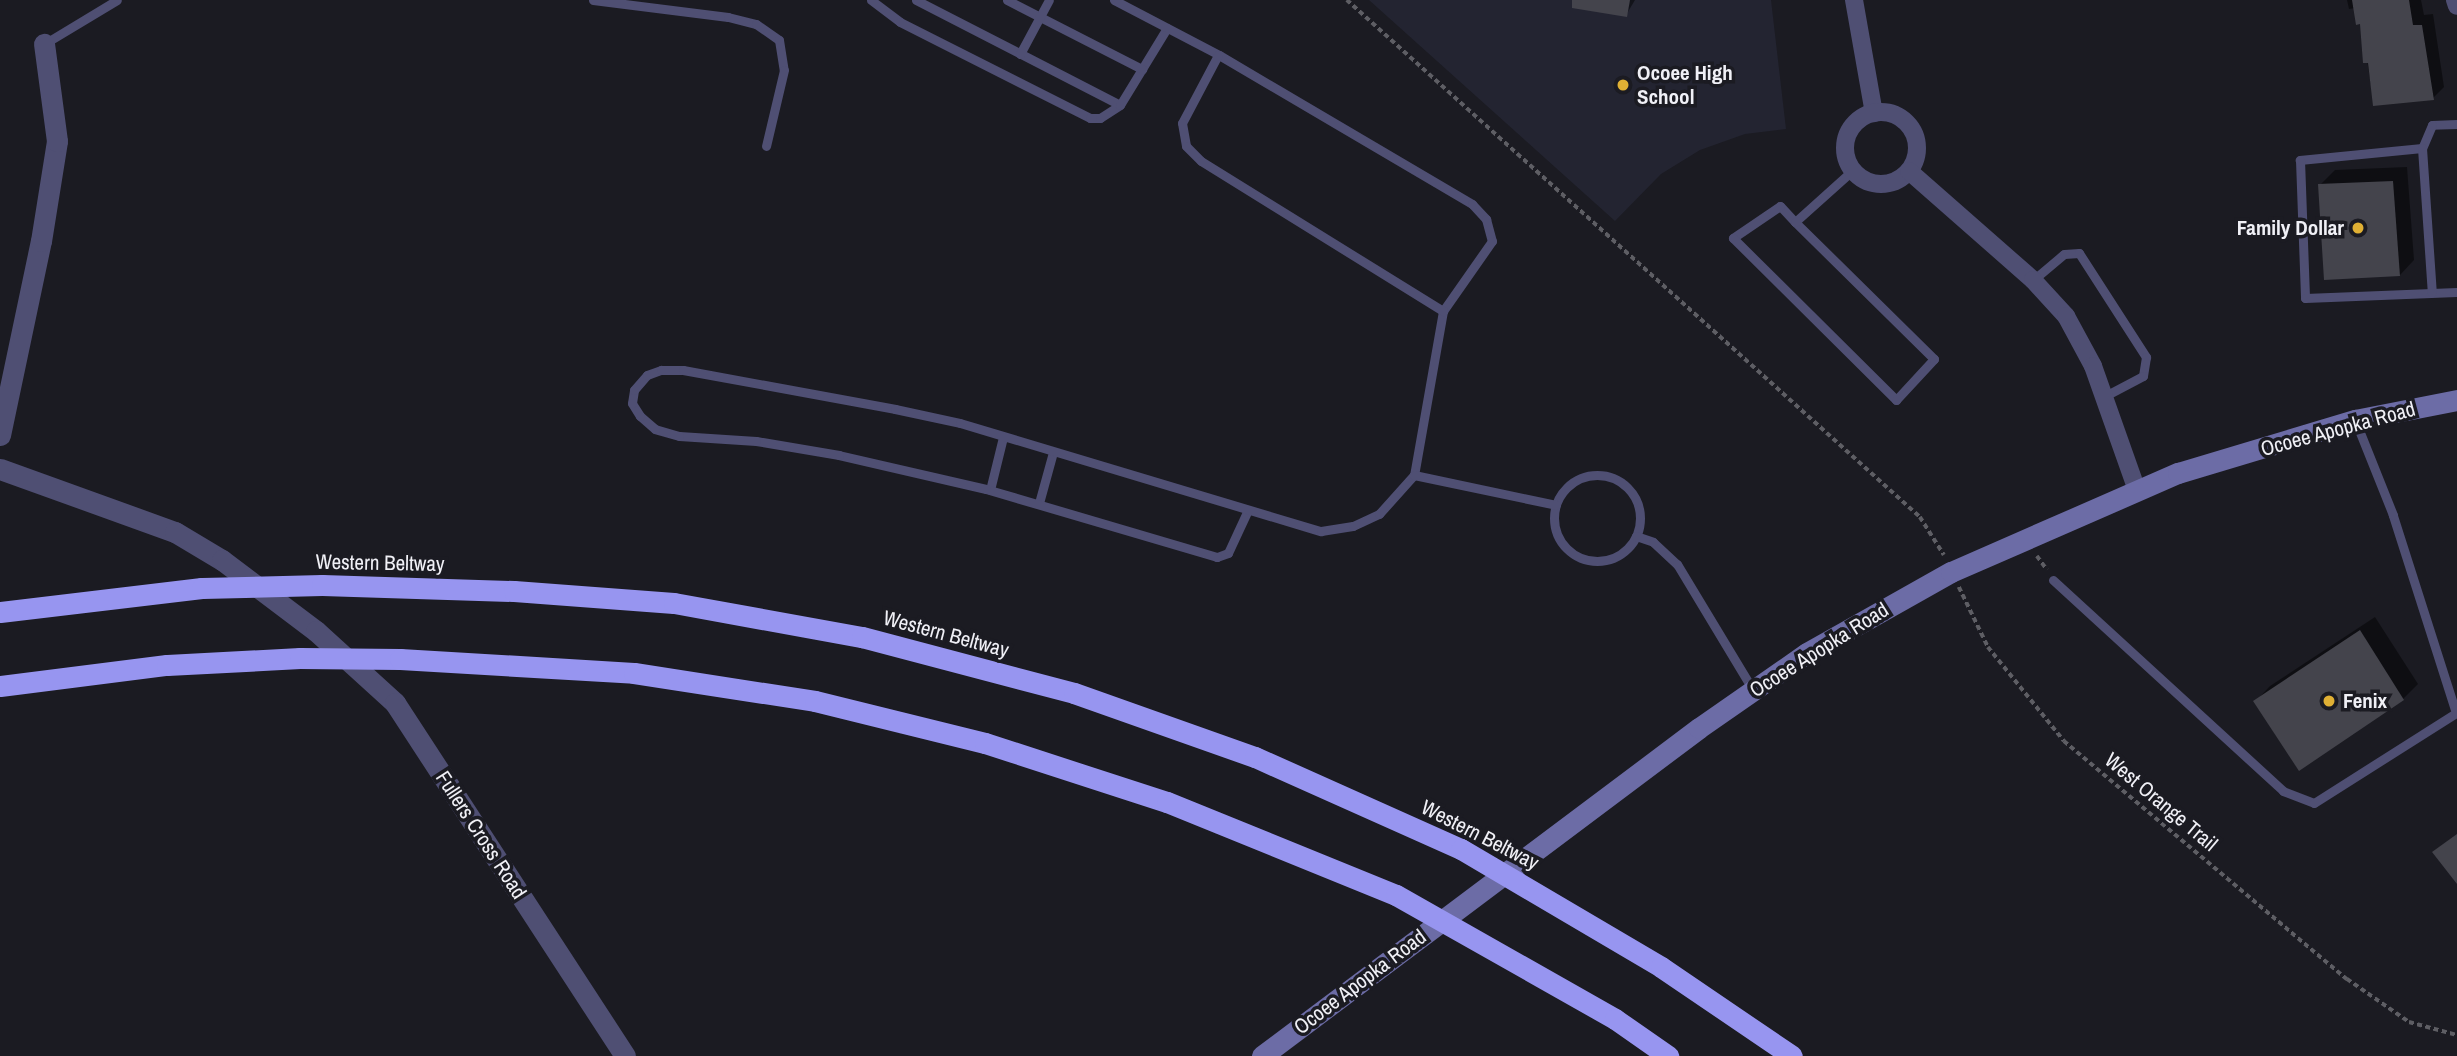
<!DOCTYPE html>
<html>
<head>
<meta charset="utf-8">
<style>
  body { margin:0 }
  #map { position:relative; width:2457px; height:1056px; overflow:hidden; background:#1b1b22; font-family:"Archivo Narrow",sans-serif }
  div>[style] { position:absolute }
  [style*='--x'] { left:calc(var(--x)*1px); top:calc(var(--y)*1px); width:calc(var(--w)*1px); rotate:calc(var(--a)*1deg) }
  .built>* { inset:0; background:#232431 }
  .shadow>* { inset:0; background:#0007 }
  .building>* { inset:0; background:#44444c }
  .path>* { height:3.5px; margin-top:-1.75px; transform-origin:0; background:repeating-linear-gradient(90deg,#5e5e64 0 5px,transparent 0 8.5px) }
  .service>* { height:9px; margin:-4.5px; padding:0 4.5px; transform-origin:4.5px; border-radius:4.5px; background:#4f4f73 }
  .service>.ring { margin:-4.5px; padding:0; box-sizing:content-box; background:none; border:9px solid #4f4f73; border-radius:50% }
  .minor>* { height:18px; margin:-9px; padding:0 9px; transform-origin:9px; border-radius:9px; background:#4f4f73 }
  .minor>.ring { margin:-9px; padding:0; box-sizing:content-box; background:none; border:18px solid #4f4f73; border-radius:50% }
  .tertiary>* { height:21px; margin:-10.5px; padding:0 10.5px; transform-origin:10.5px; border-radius:10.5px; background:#4f4f73 }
  .secondary>* { height:21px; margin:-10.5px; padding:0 10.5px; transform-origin:10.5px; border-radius:10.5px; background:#6c6ca6 }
  .motorway>* { height:21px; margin:-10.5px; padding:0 10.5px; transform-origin:10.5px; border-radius:10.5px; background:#9795f0 }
  .dots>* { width:19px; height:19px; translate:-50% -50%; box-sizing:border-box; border:4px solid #1b1b22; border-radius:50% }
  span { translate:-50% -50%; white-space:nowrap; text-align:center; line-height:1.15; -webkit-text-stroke:7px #1b1b22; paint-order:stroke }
  .poi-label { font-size:21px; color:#f0f0f6; font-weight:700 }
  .left { translate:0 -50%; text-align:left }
  .right { translate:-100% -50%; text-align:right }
  .street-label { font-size:21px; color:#f0f0f6 }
</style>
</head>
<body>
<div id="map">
  <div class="built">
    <div style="clip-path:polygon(1369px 0,1771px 0,1786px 129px,1745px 134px,1700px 150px,1661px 174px,1615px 221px)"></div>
  </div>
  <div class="shadow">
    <div style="clip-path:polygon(1586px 0,1635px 0,1626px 15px)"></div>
    <div style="clip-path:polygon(2347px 0,2421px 0,2424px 15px,2433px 14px,2444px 87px,2433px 98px,2374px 104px,2361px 22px,2355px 8px,2349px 9px)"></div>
    <div style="clip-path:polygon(2407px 167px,2414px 260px,2400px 275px,2320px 185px,2335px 170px)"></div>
    <div style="clip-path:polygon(2375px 617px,2418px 684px,2403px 699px,2256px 701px,2270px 686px)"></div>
  </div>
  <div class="building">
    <div style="clip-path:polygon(1572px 0,1630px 0,1627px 17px,1572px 8px)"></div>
    <div style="clip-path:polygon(2352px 0,2409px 0,2413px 25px,2422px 25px,2434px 100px,2373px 106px,2368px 63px,2363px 63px,2360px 24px,2356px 25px)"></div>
    <div style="clip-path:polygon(2393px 181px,2400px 276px,2324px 280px,2318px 184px)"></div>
    <div style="clip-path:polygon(2360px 630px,2404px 700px,2299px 771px,2253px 701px)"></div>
    <div style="clip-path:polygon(2457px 834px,2457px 884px,2432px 852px)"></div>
  </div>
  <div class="path">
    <div style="--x:1347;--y:0;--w:772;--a:42.06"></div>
    <div style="--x:1920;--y:517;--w:45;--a:57.7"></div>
    <div style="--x:2037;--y:556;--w:17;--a:54"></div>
    <div style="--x:1959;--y:587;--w:67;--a:64.2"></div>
    <div style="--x:1988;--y:647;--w:121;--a:51"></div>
    <div style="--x:2064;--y:741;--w:370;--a:40.1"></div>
    <div style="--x:2347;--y:979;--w:75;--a:34.7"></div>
    <div style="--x:2409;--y:1022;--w:50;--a:15.2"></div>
  </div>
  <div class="service">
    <div style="--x:593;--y:0;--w:136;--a:7.2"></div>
    <div style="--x:728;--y:17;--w:29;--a:14"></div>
    <div style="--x:756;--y:24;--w:28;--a:35"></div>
    <div style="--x:779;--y:40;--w:30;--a:81"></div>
    <div style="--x:784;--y:70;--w:78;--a:103.3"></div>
    <div style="--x:871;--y:0;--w:36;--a:37"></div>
    <div style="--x:900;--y:22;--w:213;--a:26.8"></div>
    <div style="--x:1090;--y:118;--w:10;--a:0"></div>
    <div style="--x:1100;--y:118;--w:24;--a:-33"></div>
    <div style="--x:916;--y:0;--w:229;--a:27.2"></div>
    <div style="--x:1120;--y:105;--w:90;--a:-58.6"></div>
    <div style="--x:1007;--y:0;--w:152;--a:27.1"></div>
    <div style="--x:1114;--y:0;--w:119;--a:27.6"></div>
    <div style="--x:1219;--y:55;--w:294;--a:30.5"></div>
    <div style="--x:1472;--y:204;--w:21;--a:47"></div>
    <div style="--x:1486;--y:219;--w:23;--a:75"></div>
    <div style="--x:1492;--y:241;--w:85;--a:125"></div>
    <div style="--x:1443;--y:311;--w:167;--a:100"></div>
    <div style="--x:44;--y:44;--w:85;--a:-31.1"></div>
    <div style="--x:1020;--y:54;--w:61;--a:-61.8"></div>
    <div style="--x:1218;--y:55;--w:77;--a:117.9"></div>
    <div style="--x:1182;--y:123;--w:23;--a:80"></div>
    <div style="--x:1186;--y:146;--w:21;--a:45"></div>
    <div style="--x:1201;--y:161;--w:285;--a:31.8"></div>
    <div style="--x:2457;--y:124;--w:25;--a:178"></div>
    <div style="--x:2432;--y:125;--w:25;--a:113"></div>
    <div style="--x:2422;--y:148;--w:123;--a:174.4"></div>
    <div style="--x:2300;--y:160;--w:138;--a:87.9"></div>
    <div style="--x:2305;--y:298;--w:152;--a:-2.3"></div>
    <div style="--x:2422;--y:148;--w:145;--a:86.1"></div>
    <div style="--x:1795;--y:222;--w:22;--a:-133"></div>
    <div style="--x:1780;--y:206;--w:57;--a:145.8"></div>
    <div style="--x:1733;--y:238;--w:230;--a:44.8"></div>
    <div style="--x:1896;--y:400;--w:56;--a:-47.2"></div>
    <div style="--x:1934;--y:359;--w:195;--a:-135.4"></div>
    <div style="--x:1795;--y:222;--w:78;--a:-41.9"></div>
    <div style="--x:2033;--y:280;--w:40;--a:-40"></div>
    <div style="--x:2064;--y:254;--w:15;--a:-4"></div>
    <div style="--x:2079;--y:253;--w:124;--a:57.2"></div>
    <div style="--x:2146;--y:357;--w:19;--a:99"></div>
    <div style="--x:2143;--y:376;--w:45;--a:152.3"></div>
    <div class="ring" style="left:1554px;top:475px;width:77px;height:77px"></div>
    <div style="--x:990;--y:490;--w:55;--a:-76.2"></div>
    <div style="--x:1039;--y:503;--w:53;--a:-74.6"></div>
    <div style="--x:1247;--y:512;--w:45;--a:114.9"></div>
    <div style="--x:1228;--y:553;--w:12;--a:160"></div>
    <div style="--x:1217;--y:557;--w:241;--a:-163.6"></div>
    <div style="--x:986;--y:489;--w:151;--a:-167"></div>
    <div style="--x:839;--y:455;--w:84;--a:-170.4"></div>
    <div style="--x:756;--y:441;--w:77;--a:-176.3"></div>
    <div style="--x:679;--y:436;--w:25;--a:-164"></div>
    <div style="--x:655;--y:429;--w:20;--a:-139"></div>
    <div style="--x:640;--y:416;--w:15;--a:-122"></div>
    <div style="--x:632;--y:403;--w:13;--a:-81"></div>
    <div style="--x:634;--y:390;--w:20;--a:-49"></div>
    <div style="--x:647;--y:375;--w:15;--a:-20"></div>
    <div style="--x:661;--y:370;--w:22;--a:0"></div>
    <div style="--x:683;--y:370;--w:216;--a:10.4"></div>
    <div style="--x:895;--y:409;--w:66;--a:12.2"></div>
    <div style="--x:960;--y:423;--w:377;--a:16.7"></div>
    <div style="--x:1321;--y:531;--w:32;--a:-9"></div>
    <div style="--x:1353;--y:526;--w:29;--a:-25"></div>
    <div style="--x:1379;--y:514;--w:52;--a:-48.1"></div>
    <div style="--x:1414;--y:475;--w:145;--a:11.9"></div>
    <div style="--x:1636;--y:536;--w:18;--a:19"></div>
    <div style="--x:1653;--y:542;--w:33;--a:43"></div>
    <div style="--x:1677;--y:564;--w:147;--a:58.9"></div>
    <div style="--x:2053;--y:580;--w:312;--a:42.5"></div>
    <div style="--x:2283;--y:791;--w:33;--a:21"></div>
    <div style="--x:2314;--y:803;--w:168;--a:-32.4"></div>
    <div style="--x:2456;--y:713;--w:208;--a:-107.7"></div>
    <div style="--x:2393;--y:515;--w:102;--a:-111.8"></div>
  </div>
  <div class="minor">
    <div style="--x:1854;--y:0;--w:115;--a:80"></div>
    <div style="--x:2455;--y:0;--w:6;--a:72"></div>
    <div class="ring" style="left:1845px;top:112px;width:54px;height:54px"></div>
    <div style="--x:1909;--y:171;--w:165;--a:41.3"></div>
    <div style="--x:2033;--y:280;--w:49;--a:47.5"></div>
    <div style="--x:2066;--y:316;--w:57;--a:61.6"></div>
    <div style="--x:2093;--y:366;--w:132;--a:70.5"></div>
  </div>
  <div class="tertiary">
    <div style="--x:0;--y:435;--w:198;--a:-78.1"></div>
    <div style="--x:41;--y:241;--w:101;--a:-80.9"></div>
    <div style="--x:57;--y:141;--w:98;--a:-97.6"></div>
    <div style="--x:0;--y:469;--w:186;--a:19.8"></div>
    <div style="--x:175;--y:532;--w:55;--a:30.8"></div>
    <div style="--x:222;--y:560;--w:118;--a:37.1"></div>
    <div style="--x:316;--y:631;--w:107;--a:42.3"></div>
    <div style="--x:395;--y:703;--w:421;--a:56.9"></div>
  </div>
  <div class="secondary">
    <div style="--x:1262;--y:1056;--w:546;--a:-36.89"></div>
    <div style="--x:1699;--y:728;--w:131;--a:-34.8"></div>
    <div style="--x:1807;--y:653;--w:165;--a:-29.4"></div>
    <div style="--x:1951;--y:572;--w:248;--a:-23.6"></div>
    <div style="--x:2178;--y:473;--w:185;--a:-16.7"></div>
    <div style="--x:2355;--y:420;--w:104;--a:-11.1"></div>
  </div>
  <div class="motorway">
    <div style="--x:0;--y:612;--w:203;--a:-6.8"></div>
    <div style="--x:202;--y:588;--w:120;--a:-1.4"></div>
    <div style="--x:322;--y:585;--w:192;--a:1.8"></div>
    <div style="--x:514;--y:591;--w:160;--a:4.3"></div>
    <div style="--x:674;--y:603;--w:191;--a:10.3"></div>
    <div style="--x:862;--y:637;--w:219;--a:14.8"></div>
    <div style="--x:1074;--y:693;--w:192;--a:19.5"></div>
    <div style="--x:1255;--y:757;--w:226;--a:24.1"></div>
    <div style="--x:1461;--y:849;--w:232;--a:30.5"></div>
    <div style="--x:1661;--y:967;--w:158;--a:34.2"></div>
    <div style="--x:0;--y:686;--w:168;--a:-7.2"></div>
    <div style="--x:167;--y:665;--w:133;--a:-3"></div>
    <div style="--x:300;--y:658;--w:100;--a:0.6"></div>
    <div style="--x:400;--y:659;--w:234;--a:3.4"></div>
    <div style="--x:634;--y:673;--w:183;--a:8.8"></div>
    <div style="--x:815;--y:701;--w:175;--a:13.9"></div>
    <div style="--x:985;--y:743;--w:191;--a:18"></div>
    <div style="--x:1167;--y:802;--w:247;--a:22.1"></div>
    <div style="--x:1396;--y:895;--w:252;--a:29.5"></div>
    <div style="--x:1615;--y:1019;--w:65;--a:34.9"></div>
  </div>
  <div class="dots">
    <div style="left:1623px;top:85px;background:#e0b034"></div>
    <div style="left:2358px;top:228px;background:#e0b034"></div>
    <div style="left:2329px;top:701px;background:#e0b034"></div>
  </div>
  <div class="poi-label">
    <span class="left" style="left:1637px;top:85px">Ocoee High<br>School</span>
    <span class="right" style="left:2344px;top:228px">Family Dollar</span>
    <span class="left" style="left:2343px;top:701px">Fenix</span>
  </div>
  <div class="street-label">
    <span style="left:2338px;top:429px;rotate:-15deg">Ocoee Apopka Road</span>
    <span style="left:380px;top:563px;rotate:1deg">Western Beltway</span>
    <span style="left:946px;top:634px;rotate:15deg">Western Beltway</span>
    <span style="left:1819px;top:650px;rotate:-32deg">Ocoee Apopka Road</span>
    <span style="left:2161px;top:802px;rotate:40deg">West Orange Trail</span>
    <span style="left:481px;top:835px;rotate:57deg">Fullers Cross Road</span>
    <span style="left:1480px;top:835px;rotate:27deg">Western Beltway</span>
    <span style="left:1360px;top:982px;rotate:-37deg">Ocoee Apopka Road</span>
  </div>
</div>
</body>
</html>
